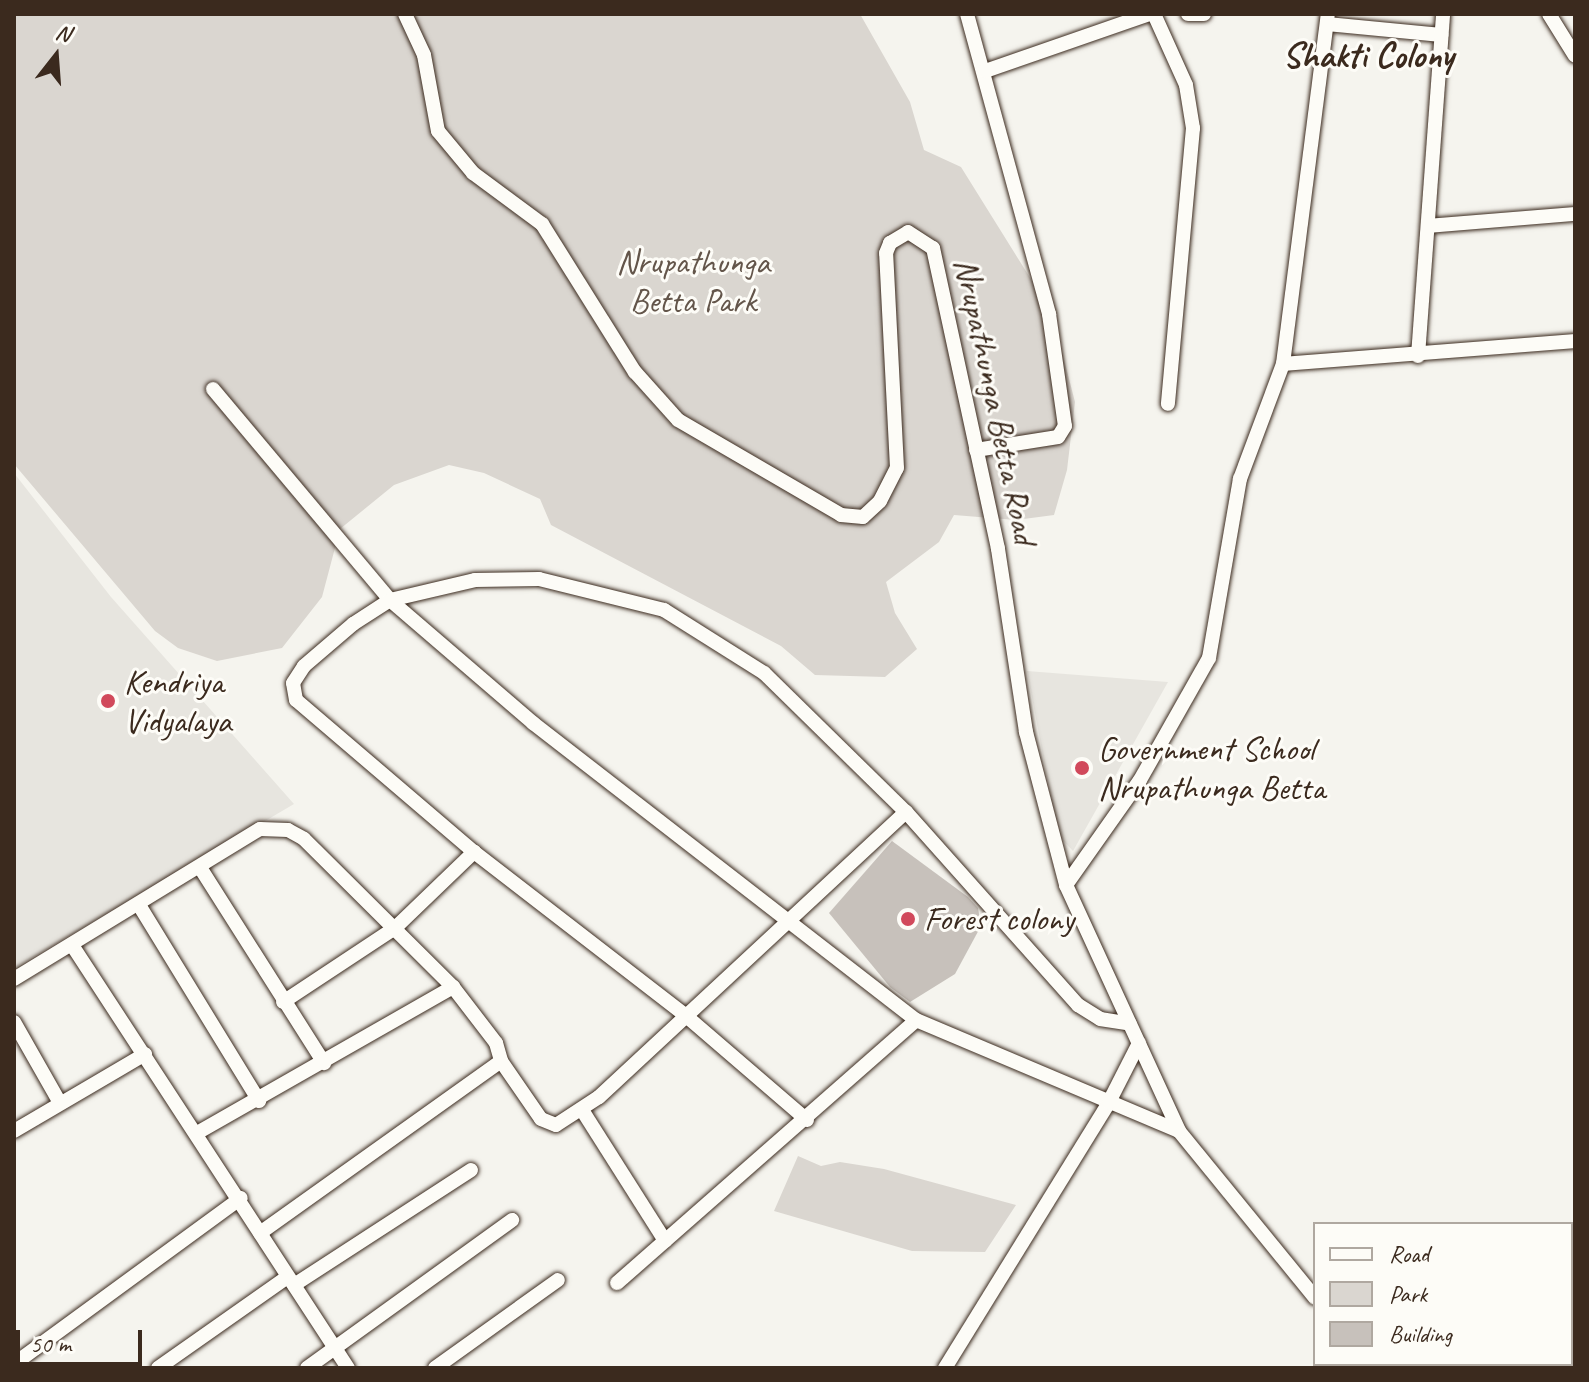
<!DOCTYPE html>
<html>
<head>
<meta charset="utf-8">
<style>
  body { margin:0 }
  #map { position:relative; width:1589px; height:1382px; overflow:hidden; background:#f5f4ee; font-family:Caveat,sans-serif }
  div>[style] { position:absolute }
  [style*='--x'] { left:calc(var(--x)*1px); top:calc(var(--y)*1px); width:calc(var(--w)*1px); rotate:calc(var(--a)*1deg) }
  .built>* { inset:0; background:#e7e5df }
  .green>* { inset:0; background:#dad6d0 }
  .building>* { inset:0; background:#c7c1bb }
  .roads { filter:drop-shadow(0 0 2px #3b2a1e) drop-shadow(0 0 2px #3b2a1e) }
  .minor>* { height:14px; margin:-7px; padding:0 7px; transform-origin:7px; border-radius:7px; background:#fdfcf7 }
  .dots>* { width:22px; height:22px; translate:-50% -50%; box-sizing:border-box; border:4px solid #fdfcf7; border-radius:50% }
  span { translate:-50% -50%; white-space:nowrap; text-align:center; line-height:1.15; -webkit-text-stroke:6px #fdfcf7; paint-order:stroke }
  .park-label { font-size:34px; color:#63554a }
  .street-label { font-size:34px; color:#3b2a1e }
  .poi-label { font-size:34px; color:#3b2a1e }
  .left { translate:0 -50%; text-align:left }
  .neighbourhood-label { font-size:36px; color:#3b2a1e; font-weight:700 }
  .frame { position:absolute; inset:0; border:16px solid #3b2a1e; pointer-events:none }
  .legend { position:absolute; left:1313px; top:1222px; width:260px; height:144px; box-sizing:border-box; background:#fdfcf7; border:2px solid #afa8a0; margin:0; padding:10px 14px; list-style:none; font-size:24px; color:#3b2a1e }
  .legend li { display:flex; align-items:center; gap:16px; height:40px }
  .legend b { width:40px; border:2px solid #afa8a0 }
  .north { position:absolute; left:16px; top:16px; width:80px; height:80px; -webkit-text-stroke:6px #fdfcf7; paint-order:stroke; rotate:17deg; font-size:22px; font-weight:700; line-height:32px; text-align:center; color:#3b2a1e }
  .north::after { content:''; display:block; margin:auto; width:28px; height:36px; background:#3b2a1e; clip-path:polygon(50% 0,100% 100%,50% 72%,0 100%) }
  .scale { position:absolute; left:16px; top:1330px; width:126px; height:36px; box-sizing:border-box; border:4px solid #3b2a1e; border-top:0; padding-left:10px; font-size:24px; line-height:28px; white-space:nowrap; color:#3b2a1e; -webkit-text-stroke:6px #fdfcf7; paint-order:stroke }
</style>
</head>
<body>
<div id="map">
  <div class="built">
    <div style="clip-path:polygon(14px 473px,111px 597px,294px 804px,14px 968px)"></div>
    <div style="clip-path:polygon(1027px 671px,1168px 682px,1073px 851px,1058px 835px)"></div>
  </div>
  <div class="green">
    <div style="clip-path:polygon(14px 14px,860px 14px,910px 102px,924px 150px,961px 167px,1052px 313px,1075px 402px,1067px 470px,1054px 515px,1016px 520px,954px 515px,939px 542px,886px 582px,895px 613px,917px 649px,885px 677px,815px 675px,781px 646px,551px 525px,540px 499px,484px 473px,449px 465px,394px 485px,340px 529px,322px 597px,282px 648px,217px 661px,178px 648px,155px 631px,14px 464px)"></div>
    <div style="clip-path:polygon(798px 1156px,821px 1166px,840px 1162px,884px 1169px,1016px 1205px,985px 1252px,912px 1251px,774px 1211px)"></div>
  </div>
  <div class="building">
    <div style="clip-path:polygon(892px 841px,968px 897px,978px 908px,981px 926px,955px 974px,910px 1002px,890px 987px,829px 913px)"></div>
  </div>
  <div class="roads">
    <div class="minor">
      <div style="--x:405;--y:14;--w:45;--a:65.1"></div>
      <div style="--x:424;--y:55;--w:77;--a:79.6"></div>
      <div style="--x:438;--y:131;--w:55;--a:50.2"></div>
      <div style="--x:473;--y:173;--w:86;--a:36.5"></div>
      <div style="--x:542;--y:224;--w:175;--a:57.9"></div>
      <div style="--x:635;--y:372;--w:64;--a:48.1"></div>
      <div style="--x:678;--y:420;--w:189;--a:30.2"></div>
      <div style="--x:841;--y:515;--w:22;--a:5"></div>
      <div style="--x:863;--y:517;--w:23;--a:-43"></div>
      <div style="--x:880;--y:501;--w:37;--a:-63"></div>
      <div style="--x:897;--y:468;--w:215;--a:-92.9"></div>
      <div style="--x:886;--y:253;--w:11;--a:-68"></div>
      <div style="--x:890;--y:243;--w:21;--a:-31"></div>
      <div style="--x:908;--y:232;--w:30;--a:33"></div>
      <div style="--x:933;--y:248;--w:308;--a:77.8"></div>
      <div style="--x:998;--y:549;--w:185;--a:81.3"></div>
      <div style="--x:1026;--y:732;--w:158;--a:75.3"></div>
      <div style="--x:1066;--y:885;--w:271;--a:65.3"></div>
      <div style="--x:1179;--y:1131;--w:215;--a:50.8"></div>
      <div style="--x:967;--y:14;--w:311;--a:74.7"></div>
      <div style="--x:1049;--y:314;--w:113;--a:81.9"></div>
      <div style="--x:1065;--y:426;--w:13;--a:122"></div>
      <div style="--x:1058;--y:437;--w:83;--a:171"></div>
      <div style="--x:1154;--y:14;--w:78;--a:65.7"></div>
      <div style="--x:1186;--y:85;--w:44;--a:80.8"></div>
      <div style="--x:1193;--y:128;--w:277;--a:95.2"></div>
      <div style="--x:1188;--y:14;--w:16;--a:0"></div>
      <div style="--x:1549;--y:14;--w:49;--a:58.2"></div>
      <div style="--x:1327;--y:24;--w:115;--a:5.5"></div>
      <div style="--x:985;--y:71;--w:175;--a:-19.1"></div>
      <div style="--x:1428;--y:226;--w:147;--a:-4.7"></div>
      <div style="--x:1418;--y:356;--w:343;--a:-85.8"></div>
      <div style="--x:1283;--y:364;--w:293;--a:-4.5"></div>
      <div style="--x:213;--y:389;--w:275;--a:50"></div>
      <div style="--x:390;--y:600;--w:189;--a:40.7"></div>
      <div style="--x:533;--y:723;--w:485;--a:37.8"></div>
      <div style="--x:201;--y:869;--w:230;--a:57.6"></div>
      <div style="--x:1066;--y:885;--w:128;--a:-54.8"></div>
      <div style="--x:1140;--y:780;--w:140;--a:-60.5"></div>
      <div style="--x:1209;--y:658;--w:182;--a:-80.2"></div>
      <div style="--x:1240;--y:479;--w:123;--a:-69.5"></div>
      <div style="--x:1283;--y:364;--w:353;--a:-82.7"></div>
      <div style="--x:139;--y:905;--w:230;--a:58.5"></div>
      <div style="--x:72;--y:945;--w:505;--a:56.88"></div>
      <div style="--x:14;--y:979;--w:288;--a:-31.4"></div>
      <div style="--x:260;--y:829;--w:28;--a:2"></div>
      <div style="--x:288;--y:830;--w:18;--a:29"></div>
      <div style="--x:304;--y:839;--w:210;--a:44.8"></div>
      <div style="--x:453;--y:987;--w:71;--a:52.5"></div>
      <div style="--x:496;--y:1043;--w:19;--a:74"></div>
      <div style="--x:501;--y:1061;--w:70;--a:55.4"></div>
      <div style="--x:541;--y:1119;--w:16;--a:22"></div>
      <div style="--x:556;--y:1125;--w:51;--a:-33.1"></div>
      <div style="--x:599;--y:1097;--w:419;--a:-42.9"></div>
      <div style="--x:283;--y:1002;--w:134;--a:-33.5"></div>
      <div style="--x:395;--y:928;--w:110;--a:-43.9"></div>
      <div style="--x:14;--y:1022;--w:93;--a:60.4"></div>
      <div style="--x:582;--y:1110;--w:155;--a:57.6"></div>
      <div style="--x:807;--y:1120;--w:161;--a:-139.3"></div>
      <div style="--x:685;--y:1015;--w:267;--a:-142.3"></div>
      <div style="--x:474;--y:852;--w:234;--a:-139.5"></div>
      <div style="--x:296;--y:700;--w:17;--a:-100"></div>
      <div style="--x:293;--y:683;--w:20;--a:-57"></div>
      <div style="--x:304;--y:666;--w:65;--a:-40.6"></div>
      <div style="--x:353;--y:624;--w:44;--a:-33"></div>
      <div style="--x:390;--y:600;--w:87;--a:-13.2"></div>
      <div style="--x:475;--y:580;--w:64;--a:-0.9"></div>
      <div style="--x:539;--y:579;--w:129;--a:13.9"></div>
      <div style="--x:664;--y:610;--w:118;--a:32.2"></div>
      <div style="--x:764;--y:673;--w:199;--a:44.4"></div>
      <div style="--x:906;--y:812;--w:259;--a:48.3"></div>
      <div style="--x:1078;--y:1005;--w:26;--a:32"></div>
      <div style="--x:1100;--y:1019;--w:30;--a:9"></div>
      <div style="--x:14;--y:1131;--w:152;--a:-30.4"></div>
      <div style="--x:197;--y:1133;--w:295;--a:-29.7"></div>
      <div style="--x:260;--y:1233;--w:296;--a:-35.5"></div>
      <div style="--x:617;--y:1283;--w:398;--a:-41.3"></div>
      <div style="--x:916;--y:1020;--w:285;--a:22.9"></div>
      <div style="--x:294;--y:1285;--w:211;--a:-33"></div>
      <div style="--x:1571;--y:1320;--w:4;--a:0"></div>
      <div style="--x:14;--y:1364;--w:281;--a:-36.2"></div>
      <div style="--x:1400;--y:1364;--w:6;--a:39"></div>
      <div style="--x:158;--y:1368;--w:156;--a:-35.1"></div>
      <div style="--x:307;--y:1368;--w:253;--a:-35.8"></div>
      <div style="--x:435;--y:1368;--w:151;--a:-35.6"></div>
      <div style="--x:945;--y:1368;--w:312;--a:-58.3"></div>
      <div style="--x:1109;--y:1102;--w:66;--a:-63"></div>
      <div style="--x:1481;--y:1368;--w:4;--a:-63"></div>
    </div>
  </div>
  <div class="dots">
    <div style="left:108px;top:701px;background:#d1495b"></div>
    <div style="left:1082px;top:768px;background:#d1495b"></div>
    <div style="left:908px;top:919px;background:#d1495b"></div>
  </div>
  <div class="park-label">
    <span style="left:693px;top:281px">Nrupathunga<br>Betta Park</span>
  </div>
  <div class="street-label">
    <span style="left:996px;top:401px;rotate:78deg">Nrupathunga Betta Road</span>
  </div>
  <div class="poi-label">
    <span class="left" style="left:124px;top:701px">Kendriya<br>Vidyalaya</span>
    <span class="left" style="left:1098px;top:768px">Government School<br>Nrupathunga Betta</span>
    <span class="left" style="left:924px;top:919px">Forest colony</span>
  </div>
  <div class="neighbourhood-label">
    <span style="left:1368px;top:56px">Shakti Colony</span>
  </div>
  <div class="frame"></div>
  <ul class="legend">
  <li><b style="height:10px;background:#fdfcf7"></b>Road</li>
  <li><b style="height:22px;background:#dad6d0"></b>Park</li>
  <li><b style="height:22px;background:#c7c1bb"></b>Building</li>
  </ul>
  <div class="north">N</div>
  <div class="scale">50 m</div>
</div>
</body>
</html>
